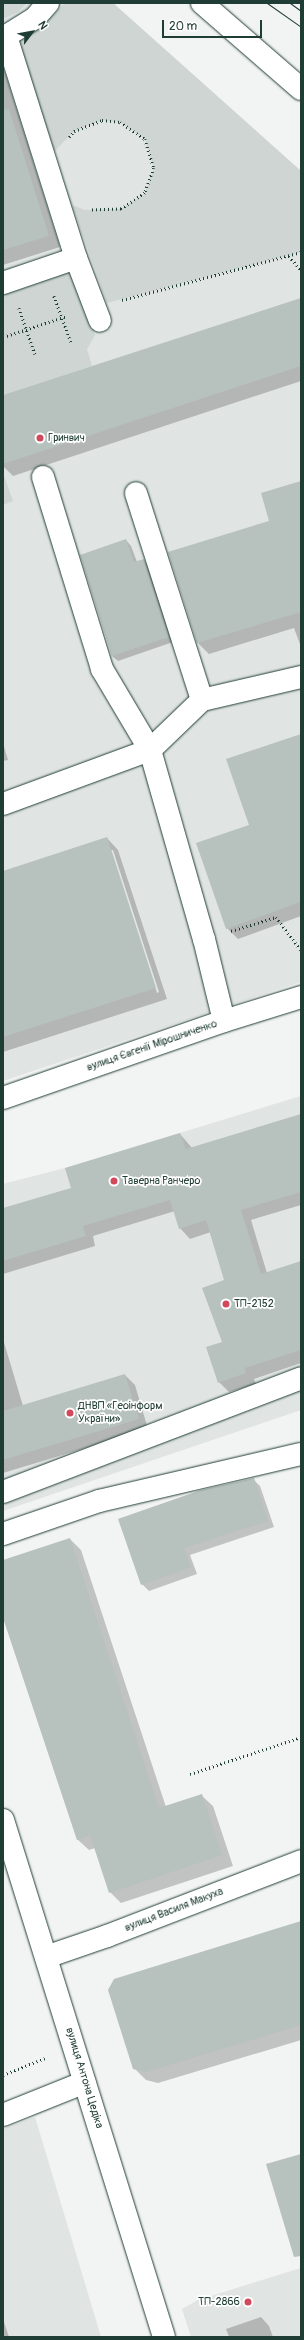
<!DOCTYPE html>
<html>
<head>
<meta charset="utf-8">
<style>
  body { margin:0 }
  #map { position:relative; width:304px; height:2340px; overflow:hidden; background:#f2f3f3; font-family:Pangolin,sans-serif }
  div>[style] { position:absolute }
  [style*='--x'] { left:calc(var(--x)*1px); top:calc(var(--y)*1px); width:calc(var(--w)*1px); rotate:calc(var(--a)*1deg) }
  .built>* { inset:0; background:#e0e4e3 }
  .green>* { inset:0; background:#ced5d3 }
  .shadow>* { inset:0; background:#0003 }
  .building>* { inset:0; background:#b7c1bd }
  .path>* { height:2.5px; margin-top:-1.25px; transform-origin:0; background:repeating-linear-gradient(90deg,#1f3d34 0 1px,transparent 0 4px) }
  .roads { filter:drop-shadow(0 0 1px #1f3d34) drop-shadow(0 0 1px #1f3d34) }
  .minor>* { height:22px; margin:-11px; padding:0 11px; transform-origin:11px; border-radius:11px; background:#fff }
  .major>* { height:22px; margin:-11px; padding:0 11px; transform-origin:11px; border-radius:11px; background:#fff }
  .tram>* { height:1px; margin:-0.5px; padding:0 0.5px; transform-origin:0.5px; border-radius:0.5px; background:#1f3d34 }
  .dots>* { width:11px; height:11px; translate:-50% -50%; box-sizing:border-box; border:2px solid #fff; border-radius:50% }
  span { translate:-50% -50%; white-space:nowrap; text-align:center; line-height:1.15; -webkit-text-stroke:3.5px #fff; paint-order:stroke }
  .poi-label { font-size:11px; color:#1f3d34 }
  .left { translate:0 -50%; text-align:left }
  .right { translate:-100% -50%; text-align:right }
  .street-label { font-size:11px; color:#1f3d34 }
  .frame { position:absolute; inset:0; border:4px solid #1f3d34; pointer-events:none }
  .north { position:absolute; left:12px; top:12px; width:40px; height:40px; -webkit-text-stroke:3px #fff; paint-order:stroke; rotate:58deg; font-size:11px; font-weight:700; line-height:16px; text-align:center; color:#1f3d34 }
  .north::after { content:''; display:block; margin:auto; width:14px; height:18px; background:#1f3d34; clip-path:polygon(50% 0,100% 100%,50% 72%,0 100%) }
  .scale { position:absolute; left:162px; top:20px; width:100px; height:18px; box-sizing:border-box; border:2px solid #1f3d34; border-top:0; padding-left:5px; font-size:12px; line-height:14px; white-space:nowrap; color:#1f3d34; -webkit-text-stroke:3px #fff; paint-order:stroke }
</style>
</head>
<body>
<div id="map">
  <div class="built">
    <div style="clip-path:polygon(3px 3px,113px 3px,301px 171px,301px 982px,3px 1081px)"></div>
    <div style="clip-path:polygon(301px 1096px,301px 1410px,3px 1511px,3px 1184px,65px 1168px)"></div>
    <div style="clip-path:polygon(35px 2117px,101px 2337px,3px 2337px,3px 2129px)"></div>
    <div style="clip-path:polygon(301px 2268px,301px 2337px,191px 2337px,182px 2309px,198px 2300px)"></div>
  </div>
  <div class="green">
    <div style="clip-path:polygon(3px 3px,27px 3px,18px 12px,3px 19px)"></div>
    <div style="clip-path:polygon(65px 3px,113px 3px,301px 171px,301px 252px,107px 303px,72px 205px,85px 210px,121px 209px,145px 193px,154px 168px,145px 139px,120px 122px,102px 120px,74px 131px,54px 152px,17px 38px,43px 24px)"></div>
    <div style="clip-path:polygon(64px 271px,74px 276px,95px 335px,87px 349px,92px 366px,3px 395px,3px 293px)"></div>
    <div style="clip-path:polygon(3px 473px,13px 501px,3px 505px)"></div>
  </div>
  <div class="shadow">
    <div style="clip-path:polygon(3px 66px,60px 247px,3px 265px)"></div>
    <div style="clip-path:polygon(301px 299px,301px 381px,13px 476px,3px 466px,3px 396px)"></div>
    <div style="clip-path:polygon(301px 482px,301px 647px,294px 628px,209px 654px,198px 643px,270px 522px)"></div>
    <div style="clip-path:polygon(126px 540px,131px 546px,137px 562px,144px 560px,149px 566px,173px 642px,118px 661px,112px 656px,81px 556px)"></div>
    <div style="clip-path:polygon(301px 734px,301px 916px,238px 939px,227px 928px,250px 825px)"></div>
    <div style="clip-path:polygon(3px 743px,8px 760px,3px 761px)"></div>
    <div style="clip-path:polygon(evenodd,107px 838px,118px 850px,167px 999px,3px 1052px,3px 872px,107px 838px,111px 850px,113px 850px,159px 992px,157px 993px,111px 850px)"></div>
    <div style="clip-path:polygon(301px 1115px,301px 1205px,251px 1220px,267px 1273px,301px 1263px,301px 1363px,254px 1379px,256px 1384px,229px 1392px,219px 1382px,223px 1342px,225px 1281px,211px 1232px,190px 1239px,180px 1228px,175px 1211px,93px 1236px,95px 1246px,3px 1274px,3px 1209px,73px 1188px,180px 1134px,192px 1148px)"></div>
    <div style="clip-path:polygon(3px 1339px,23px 1406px,125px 1375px,135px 1385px,148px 1429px,3px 1473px)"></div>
    <div style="clip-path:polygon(253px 1479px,260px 1486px,274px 1527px,190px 1555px,197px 1574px,149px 1591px,142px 1584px)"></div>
    <div style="clip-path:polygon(70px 1539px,81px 1550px,166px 1807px,201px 1795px,213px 1806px,233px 1866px,121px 1903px,110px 1892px,95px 1848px,89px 1850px,77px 1839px,3px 1615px,3px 1561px)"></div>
    <div style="clip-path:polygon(301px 1922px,301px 2040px,158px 2083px,146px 2080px,134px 2068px)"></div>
    <div style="clip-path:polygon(261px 2317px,269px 2326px,273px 2337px,229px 2337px,226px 2329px)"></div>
    <div style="clip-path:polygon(3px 2319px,9px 2337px,3px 2337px)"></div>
  </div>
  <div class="building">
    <div style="clip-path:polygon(9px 109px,49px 236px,3px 250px,3px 110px)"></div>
    <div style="clip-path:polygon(301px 298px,301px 366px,3px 464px,3px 395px)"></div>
    <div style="clip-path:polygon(301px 481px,301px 612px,197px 643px,168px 552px,269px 521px,261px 493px)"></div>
    <div style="clip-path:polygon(126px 539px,134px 562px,144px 559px,169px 637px,112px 656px,80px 555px)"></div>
    <div style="clip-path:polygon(301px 734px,301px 902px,226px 929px,196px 843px,249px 825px,226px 759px)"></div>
    <div style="clip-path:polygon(107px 837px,156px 988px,3px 1037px,3px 871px)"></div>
    <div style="clip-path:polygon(301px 1114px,301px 1192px,241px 1210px,261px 1274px,301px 1261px,301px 1350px,245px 1368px,246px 1373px,218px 1383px,206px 1347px,222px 1342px,202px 1288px,224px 1280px,206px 1220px,179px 1229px,170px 1200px,83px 1226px,86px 1236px,3px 1261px,3px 1208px,71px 1188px,65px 1168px,180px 1133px,186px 1149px)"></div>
    <div style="clip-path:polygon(125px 1374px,139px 1419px,3px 1460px,3px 1411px)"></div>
    <div style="clip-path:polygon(254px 1478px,268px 1521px,184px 1548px,191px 1567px,141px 1585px,118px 1519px,201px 1490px)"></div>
    <div style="clip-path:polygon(70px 1538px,159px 1808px,202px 1794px,222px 1855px,109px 1893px,90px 1835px,77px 1840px,3px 1618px,3px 1560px)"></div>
    <div style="clip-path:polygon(301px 1921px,301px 2025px,146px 2072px,133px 2069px,108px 1990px,114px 1979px)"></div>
    <div style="clip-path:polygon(301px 2154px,301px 2256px,294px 2257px,266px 2164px)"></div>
  </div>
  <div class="path">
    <div style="--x:69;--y:137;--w:8;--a:-50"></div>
    <div style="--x:74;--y:131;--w:30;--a:-21"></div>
    <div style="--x:102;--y:120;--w:18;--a:6"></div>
    <div style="--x:120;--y:122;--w:30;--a:34"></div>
    <div style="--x:145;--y:139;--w:30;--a:73"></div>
    <div style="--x:154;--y:168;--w:27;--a:110"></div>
    <div style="--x:145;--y:193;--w:29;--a:146"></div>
    <div style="--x:121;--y:209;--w:31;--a:178"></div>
    <div style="--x:289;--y:256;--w:18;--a:49"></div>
    <div style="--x:54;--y:296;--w:49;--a:69.7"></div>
    <div style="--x:122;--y:300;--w:185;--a:-15"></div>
    <div style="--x:19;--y:308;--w:49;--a:70.8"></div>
    <div style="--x:3;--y:337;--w:67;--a:-18.2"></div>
    <div style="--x:231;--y:931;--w:47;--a:-17.3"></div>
    <div style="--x:276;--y:917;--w:41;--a:52.9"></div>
    <div style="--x:190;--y:1774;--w:117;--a:-18.4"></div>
    <div style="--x:3;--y:2075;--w:45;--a:-22"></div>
  </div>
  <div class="roads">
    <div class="minor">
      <div style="--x:48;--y:3;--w:20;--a:131"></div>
      <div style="--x:35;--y:18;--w:34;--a:148"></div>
      <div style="--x:6;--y:36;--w:233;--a:72.5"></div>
      <div style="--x:76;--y:258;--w:67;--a:69.1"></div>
      <div style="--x:3;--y:283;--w:77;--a:-18.9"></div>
      <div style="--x:43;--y:477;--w:201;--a:72.9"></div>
      <div style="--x:102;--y:669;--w:94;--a:59.3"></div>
      <div style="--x:150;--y:750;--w:197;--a:74.1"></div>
      <div style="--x:204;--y:939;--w:84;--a:76.3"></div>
      <div style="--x:202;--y:700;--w:102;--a:-13.1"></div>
      <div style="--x:3;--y:804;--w:157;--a:-20.2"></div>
      <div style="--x:150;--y:750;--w:72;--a:-43.9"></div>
      <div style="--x:202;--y:700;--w:217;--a:-107.7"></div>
      <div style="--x:3;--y:1098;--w:234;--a:-19.2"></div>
      <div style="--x:224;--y:1021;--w:81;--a:-17.3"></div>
      <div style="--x:3;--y:1492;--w:319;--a:-20.9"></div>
      <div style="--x:3;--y:1534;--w:102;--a:-19"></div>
      <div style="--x:99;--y:1501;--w:207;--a:-13.1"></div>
      <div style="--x:3;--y:1820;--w:541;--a:72.7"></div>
      <div style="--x:46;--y:1957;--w:65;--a:-19"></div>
      <div style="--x:107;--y:1936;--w:208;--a:-21.1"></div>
      <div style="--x:3;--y:2115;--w:88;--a:-21.9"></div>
    </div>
    <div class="major">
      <div style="--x:202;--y:3;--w:131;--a:41"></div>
    </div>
  </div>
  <div class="tram">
    <div style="--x:267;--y:3;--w:42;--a:35.2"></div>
    <div style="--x:290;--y:3;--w:14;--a:36"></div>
  </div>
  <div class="dots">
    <div style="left:40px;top:438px;background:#d1495b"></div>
    <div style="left:114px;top:1181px;background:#d1495b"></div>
    <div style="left:226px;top:1304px;background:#d1495b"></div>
    <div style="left:70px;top:1413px;background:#d1495b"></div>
    <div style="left:248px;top:2302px;background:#d1495b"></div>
  </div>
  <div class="poi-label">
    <span class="left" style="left:48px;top:438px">Гринвич</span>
    <span class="left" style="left:122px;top:1181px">Таверна Ранчеро</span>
    <span class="left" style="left:234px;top:1304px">ТП-2152</span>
    <span class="left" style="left:78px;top:1413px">ДНВП «Геоінформ<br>України»</span>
    <span class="right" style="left:240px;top:2302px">ТП-2866</span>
  </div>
  <div class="street-label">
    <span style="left:152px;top:1046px;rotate:-19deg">вулиця Євгенії Мірошниченко</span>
    <span style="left:174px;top:1910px;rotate:-21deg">вулиця Василя Макуха</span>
    <span style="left:84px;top:2078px;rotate:73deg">вулиця Антона Цедіка</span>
  </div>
  <div class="frame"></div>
  <div class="north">N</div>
  <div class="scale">20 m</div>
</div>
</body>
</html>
